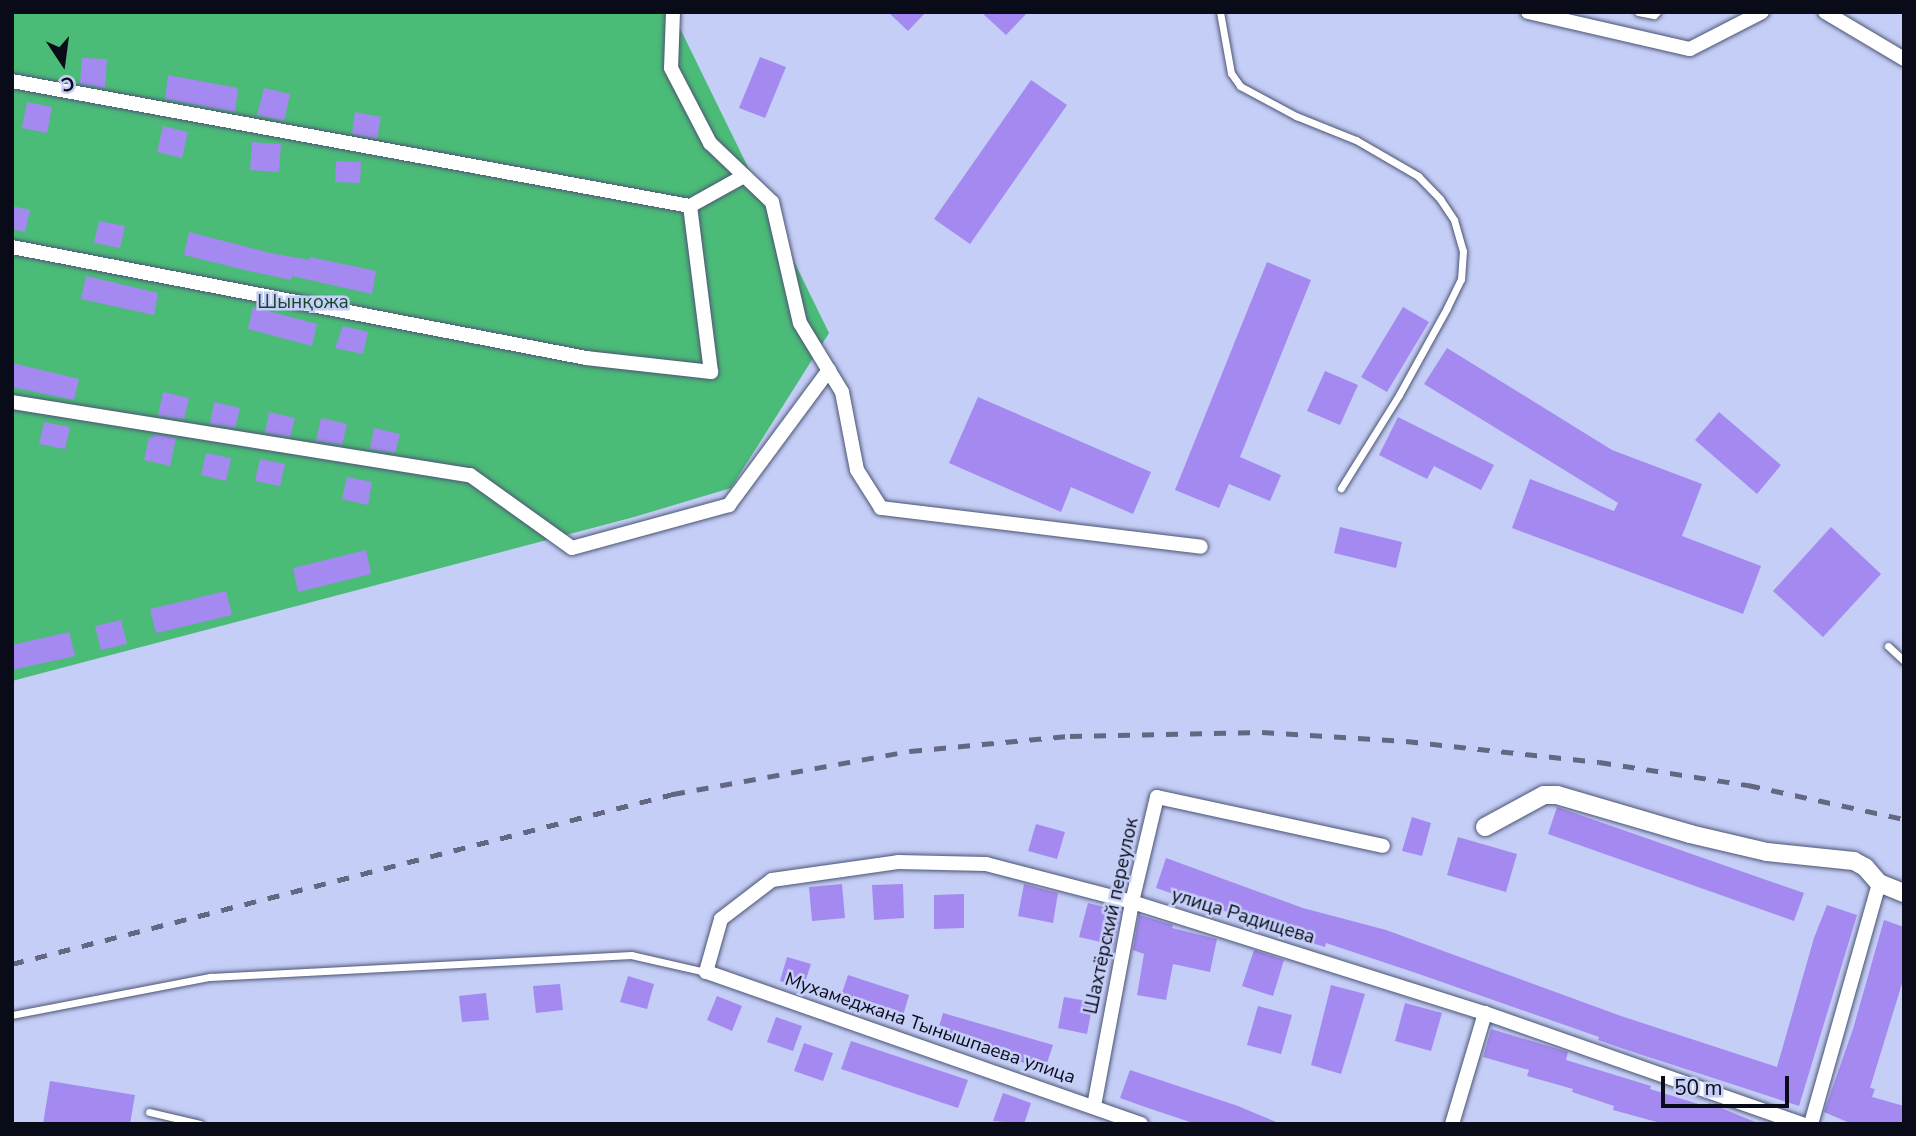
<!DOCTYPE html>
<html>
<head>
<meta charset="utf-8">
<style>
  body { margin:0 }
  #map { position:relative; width:1916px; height:1136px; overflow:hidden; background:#c5cef6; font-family:"Nunito Sans",sans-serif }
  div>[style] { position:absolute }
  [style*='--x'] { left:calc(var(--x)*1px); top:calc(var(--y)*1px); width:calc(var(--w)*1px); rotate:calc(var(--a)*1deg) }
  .green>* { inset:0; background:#4bbb78 }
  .building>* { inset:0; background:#a48af0 }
  .roads { filter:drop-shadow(0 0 2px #4c5475) drop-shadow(0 0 2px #4c5475) }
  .service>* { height:7px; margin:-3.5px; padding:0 3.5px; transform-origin:3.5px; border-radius:3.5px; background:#fff }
  .minor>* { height:14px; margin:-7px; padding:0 7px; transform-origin:7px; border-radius:7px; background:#fff }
  .tertiary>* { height:18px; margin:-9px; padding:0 9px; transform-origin:9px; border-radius:9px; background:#fff }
  .rail>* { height:5px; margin-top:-2.5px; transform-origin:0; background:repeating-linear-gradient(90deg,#636882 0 12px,transparent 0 24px) }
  span { translate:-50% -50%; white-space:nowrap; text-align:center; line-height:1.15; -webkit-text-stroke:5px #c5cef6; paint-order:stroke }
  .park-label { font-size:19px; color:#164529 }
  .street-label { font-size:19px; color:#090b18 }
  .frame { position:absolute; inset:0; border:14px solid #090b18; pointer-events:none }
  .north { position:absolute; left:28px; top:28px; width:70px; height:70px; -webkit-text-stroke:5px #c5cef6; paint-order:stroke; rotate:167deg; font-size:19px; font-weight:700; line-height:28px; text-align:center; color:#090b18 }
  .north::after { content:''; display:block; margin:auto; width:24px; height:32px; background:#090b18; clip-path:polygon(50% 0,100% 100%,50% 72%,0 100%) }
  .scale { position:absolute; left:1661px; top:1076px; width:128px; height:32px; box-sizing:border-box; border:4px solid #090b18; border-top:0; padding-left:9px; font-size:21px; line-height:24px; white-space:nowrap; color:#090b18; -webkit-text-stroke:5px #c5cef6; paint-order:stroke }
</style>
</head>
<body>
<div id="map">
  <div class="green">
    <div style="clip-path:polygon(12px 12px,672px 12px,829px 333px,731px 488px,634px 517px,12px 681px)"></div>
  </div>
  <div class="building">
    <div style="clip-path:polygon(888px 12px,926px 12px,908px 31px)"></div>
    <div style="clip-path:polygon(981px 12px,1028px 12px,1006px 35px)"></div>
    <div style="clip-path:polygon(760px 57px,786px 67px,765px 118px,739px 108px)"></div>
    <div style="clip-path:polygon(82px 58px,107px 59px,105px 88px,80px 84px)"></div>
    <div style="clip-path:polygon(168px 75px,238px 88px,235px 112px,165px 99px)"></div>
    <div style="clip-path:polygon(1031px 80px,1067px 105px,970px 244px,934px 219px)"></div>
    <div style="clip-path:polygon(264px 88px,290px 94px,284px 121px,257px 115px)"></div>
    <div style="clip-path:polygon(27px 102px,52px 107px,47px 133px,22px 128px)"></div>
    <div style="clip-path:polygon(355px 112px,381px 117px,377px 139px,352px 134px)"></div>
    <div style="clip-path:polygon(163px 126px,188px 132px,182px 158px,157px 152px)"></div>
    <div style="clip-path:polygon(252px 142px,281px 144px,279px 172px,250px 170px)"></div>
    <div style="clip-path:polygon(336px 161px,361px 162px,360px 183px,335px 182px)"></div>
    <div style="clip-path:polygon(12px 206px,30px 210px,25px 232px,12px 229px)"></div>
    <div style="clip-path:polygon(99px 221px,125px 226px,120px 248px,94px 243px)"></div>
    <div style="clip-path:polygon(189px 232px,270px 253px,310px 260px,310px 257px,376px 271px,372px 294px,292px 276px,291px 280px,249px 271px,184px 255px)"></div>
    <div style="clip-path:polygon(1267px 262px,1311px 280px,1240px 457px,1281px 475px,1270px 501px,1229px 484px,1219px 508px,1175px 490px)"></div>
    <div style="clip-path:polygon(86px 276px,158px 293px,154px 315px,81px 299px)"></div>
    <div style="clip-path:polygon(253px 307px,317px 324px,312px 346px,248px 329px)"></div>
    <div style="clip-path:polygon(1403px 307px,1429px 322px,1387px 392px,1361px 377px)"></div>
    <div style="clip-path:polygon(343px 326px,368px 332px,363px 354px,335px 348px)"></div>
    <div style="clip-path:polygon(1447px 348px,1612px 450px,1702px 484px,1682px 536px,1761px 566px,1743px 614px,1512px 528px,1530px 479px,1614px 511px,1618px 503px,1424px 384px)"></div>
    <div style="clip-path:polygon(12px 363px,79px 379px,74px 400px,12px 387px)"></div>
    <div style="clip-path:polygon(1325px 371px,1358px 385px,1340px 425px,1307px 411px)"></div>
    <div style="clip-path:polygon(163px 392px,189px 398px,184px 419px,158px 416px)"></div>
    <div style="clip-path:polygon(978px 397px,1151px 472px,1133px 514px,1071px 487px,1061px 512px,949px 463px)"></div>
    <div style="clip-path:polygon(214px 402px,240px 408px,235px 428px,210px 424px)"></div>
    <div style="clip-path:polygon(269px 412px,295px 418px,290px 437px,265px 433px)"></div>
    <div style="clip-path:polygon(1719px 412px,1781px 465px,1757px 494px,1695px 440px)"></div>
    <div style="clip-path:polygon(1398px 417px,1494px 465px,1481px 490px,1434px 466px,1427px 479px,1379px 455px)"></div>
    <div style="clip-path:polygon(321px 418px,347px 424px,342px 445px,316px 441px)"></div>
    <div style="clip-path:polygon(44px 422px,70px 427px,65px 449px,39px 444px)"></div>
    <div style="clip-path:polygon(374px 428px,400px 434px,395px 453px,370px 449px)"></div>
    <div style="clip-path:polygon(154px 434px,176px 438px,170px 466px,144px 460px,149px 437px,154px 438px)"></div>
    <div style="clip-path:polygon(206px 453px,231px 458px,226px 481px,201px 475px)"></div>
    <div style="clip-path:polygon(260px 459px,285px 464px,280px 486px,255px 481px)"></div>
    <div style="clip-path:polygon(347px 477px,372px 482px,368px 505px,342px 499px)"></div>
    <div style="clip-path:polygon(1340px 527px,1402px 542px,1396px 568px,1334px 553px)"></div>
    <div style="clip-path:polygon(1831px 527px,1881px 574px,1823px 637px,1773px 591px)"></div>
    <div style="clip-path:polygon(366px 550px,371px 574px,298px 592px,293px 568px)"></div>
    <div style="clip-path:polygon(226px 591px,232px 615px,156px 633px,150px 609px)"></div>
    <div style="clip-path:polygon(121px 620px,127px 644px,101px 650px,95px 626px)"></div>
    <div style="clip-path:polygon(69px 632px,75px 656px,12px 670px,12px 645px)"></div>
    <div style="clip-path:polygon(1557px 807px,1804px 893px,1794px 921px,1548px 834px)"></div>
    <div style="clip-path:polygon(1412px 817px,1431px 823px,1422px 856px,1402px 851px)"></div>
    <div style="clip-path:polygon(1036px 824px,1065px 832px,1057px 859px,1028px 851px)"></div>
    <div style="clip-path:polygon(1458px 837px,1517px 854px,1506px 892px,1447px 875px)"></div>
    <div style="clip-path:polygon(1166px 858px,1303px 908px,1386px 930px,1621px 1016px,1777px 1067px,1814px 938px,1827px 905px,1857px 915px,1799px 1106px,1624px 1049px,1598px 1040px,1599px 1037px,1419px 974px,1326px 943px,1325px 947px,1292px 937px,1274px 931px,1275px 928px,1156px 888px)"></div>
    <div style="clip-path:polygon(842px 884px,845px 918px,812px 921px,809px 887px)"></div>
    <div style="clip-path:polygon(903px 884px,904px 918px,874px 920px,872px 885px)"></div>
    <div style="clip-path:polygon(1024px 884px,1058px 893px,1053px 923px,1018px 916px)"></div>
    <div style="clip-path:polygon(964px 894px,964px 928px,934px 929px,934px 895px)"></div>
    <div style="clip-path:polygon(1088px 903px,1121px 911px,1114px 945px,1079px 937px)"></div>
    <div style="clip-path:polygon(1139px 915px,1173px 925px,1172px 928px,1217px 939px,1210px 972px,1173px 964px,1166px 1000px,1137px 995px,1144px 954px,1133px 950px)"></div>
    <div style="clip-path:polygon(1884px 920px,1904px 927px,1904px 977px,1870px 1088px,1875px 1089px,1872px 1097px,1904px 1106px,1904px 1124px,1852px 1124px,1824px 1112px,1853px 1029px)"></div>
    <div style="clip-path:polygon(1254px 950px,1284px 960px,1273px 996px,1242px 986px)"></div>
    <div style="clip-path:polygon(787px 957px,811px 964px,803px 988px,780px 981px)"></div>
    <div style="clip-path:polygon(848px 975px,909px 995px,902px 1019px,840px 999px)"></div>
    <div style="clip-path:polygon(628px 976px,654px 984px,647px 1009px,620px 1002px)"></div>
    <div style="clip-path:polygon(560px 984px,563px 1010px,536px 1013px,533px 986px)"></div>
    <div style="clip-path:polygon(1331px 985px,1365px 994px,1341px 1074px,1311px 1065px)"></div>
    <div style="clip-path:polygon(486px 993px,489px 1020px,462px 1022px,459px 996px)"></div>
    <div style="clip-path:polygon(717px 996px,742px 1006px,732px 1031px,707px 1020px)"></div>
    <div style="clip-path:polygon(1064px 997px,1093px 1002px,1087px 1034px,1058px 1028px)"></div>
    <div style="clip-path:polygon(1405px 1003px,1442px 1013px,1431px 1051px,1395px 1041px)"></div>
    <div style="clip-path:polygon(1258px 1006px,1292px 1015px,1281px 1054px,1247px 1045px)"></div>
    <div style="clip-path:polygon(943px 1013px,1053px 1045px,1045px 1069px,936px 1037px)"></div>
    <div style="clip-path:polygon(776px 1017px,802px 1026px,793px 1051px,767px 1042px)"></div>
    <div style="clip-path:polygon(1491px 1029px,1568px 1052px,1566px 1060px,1651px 1086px,1650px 1089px,1708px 1107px,1709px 1103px,1760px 1124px,1664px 1124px,1613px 1110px,1614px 1106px,1572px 1092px,1573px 1089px,1527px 1076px,1529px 1070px,1483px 1057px)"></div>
    <div style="clip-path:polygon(851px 1041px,968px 1080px,958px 1108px,841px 1069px)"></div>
    <div style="clip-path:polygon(804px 1043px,833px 1053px,823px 1081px,794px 1071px)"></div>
    <div style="clip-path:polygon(1130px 1070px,1238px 1106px,1281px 1124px,1196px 1124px,1148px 1108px,1120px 1098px)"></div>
    <div style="clip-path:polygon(50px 1081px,135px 1095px,130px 1124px,43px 1124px)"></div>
    <div style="clip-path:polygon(1003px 1093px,1031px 1103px,1024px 1124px,993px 1121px)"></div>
  </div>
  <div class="roads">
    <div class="service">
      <div style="--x:1220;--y:12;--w:62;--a:79.8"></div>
      <div style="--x:1231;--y:73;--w:16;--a:55"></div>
      <div style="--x:1240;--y:86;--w:64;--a:28.2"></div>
      <div style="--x:1296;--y:116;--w:65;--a:21.8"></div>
      <div style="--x:1356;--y:140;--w:72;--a:30.1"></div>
      <div style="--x:1418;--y:176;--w:32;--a:46"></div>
      <div style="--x:1440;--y:199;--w:25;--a:56"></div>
      <div style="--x:1454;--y:220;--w:32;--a:74"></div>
      <div style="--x:1463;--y:251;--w:28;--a:94"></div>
      <div style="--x:1461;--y:279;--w:32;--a:116"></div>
      <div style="--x:1447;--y:308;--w:99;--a:118.9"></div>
      <div style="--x:1399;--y:395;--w:110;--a:121.9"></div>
      <div style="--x:1638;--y:12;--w:16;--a:11"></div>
      <div style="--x:1654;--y:15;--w:4;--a:-45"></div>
      <div style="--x:1888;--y:646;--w:22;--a:43"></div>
      <div style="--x:12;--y:1015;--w:202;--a:-10.9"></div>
      <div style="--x:210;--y:977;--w:422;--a:-3"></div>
      <div style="--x:631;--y:955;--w:77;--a:12.8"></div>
      <div style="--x:149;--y:1112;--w:52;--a:13.2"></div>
    </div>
    <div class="minor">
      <div style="--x:673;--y:12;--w:56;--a:92"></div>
      <div style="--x:671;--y:68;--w:85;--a:62.5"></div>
      <div style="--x:710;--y:143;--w:86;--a:43.6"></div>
      <div style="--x:772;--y:202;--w:124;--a:77"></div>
      <div style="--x:800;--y:323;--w:81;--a:58.7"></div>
      <div style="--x:842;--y:392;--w:79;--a:79.1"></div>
      <div style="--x:857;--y:470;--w:45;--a:57.7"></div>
      <div style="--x:881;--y:508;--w:322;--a:6.9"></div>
      <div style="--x:1528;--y:12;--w:166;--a:12.9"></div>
      <div style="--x:1690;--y:49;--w:81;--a:-27.2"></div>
      <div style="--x:1825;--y:12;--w:92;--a:30.7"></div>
      <div style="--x:12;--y:81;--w:689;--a:10.45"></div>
      <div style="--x:12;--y:247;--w:585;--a:10.94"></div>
      <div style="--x:586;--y:358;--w:126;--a:6.4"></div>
      <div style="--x:711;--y:372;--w:167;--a:-97.2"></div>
      <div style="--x:690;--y:206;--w:62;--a:-29.1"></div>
      <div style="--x:12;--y:402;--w:464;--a:9.1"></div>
      <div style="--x:470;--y:475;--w:125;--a:35.6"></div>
      <div style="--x:572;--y:548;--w:163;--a:-15.3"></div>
      <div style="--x:729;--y:505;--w:168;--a:-53.5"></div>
      <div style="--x:1094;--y:1106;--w:208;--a:-79.4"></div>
      <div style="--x:1132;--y:902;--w:108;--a:-76.6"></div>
      <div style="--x:1157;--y:797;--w:231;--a:12.2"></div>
      <div style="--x:1141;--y:1124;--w:461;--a:-160.7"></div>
      <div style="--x:706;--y:972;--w:55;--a:-74.2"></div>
      <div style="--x:721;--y:919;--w:64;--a:-37.4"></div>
      <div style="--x:772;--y:880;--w:127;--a:-8.1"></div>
      <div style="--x:898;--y:862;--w:88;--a:1.3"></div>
      <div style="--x:986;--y:864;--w:151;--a:14.6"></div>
      <div style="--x:1132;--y:902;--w:370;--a:17.5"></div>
      <div style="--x:1485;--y:1013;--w:336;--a:19.3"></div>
      <div style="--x:1452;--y:1124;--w:116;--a:-73.4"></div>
      <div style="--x:1811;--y:1124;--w:250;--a:-74.2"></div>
    </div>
    <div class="tertiary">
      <div style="--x:1485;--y:827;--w:67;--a:-28.5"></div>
      <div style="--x:1544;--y:795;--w:13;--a:0"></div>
      <div style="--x:1557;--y:795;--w:139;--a:16.3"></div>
      <div style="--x:1690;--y:834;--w:79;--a:13.2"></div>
      <div style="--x:1767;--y:852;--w:87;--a:5.9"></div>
      <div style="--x:1854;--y:861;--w:13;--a:29"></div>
      <div style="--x:1865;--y:867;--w:21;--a:49"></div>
      <div style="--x:1879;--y:883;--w:27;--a:22"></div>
    </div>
  </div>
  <div class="rail">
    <div style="--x:12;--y:964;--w:683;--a:-14.42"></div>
    <div style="--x:673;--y:794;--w:241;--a:-10.3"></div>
    <div style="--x:910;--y:751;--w:161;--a:-5.4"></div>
    <div style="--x:1070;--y:736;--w:192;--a:-1.2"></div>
    <div style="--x:1262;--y:732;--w:144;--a:3.6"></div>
    <div style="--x:1406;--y:741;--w:194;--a:6.2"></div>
    <div style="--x:1599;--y:762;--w:151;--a:8.8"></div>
    <div style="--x:1748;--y:785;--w:160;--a:12.3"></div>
  </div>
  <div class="park-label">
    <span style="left:303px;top:303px">Шынқожа</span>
  </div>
  <div class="street-label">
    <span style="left:1112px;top:916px;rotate:-78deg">Шахтёрский переулок</span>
    <span style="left:1243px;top:917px;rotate:17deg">улица Радищева</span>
    <span style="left:930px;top:1029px;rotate:19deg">Мухамеджана Тынышпаева улица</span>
  </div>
  <div class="frame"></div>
  <div class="north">С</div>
  <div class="scale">50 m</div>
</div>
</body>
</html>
